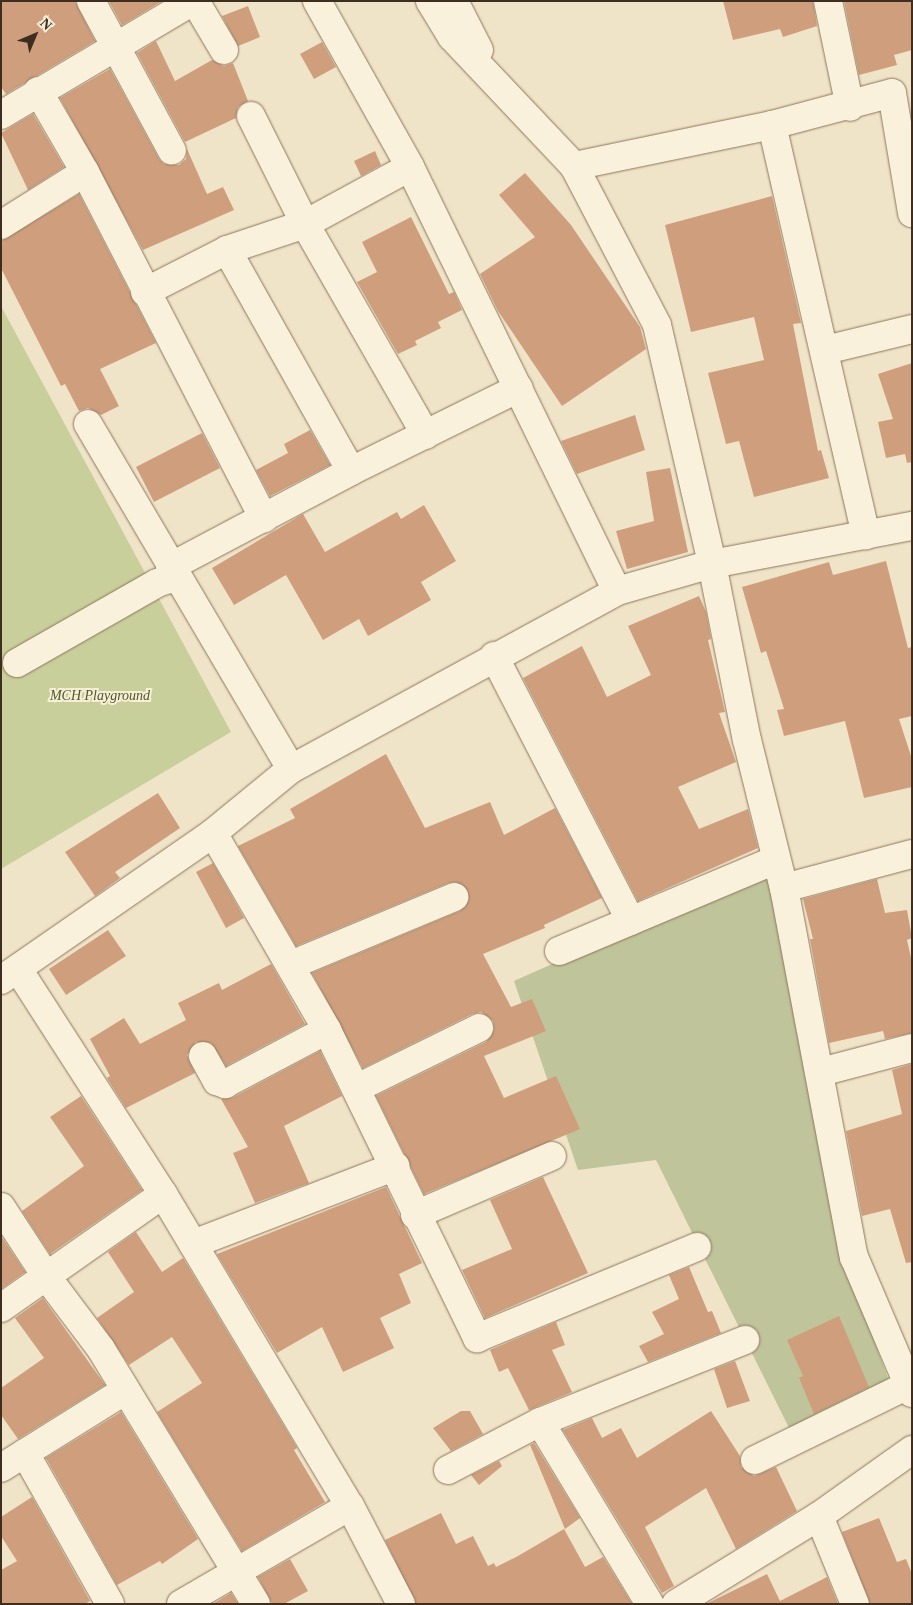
<!DOCTYPE html>
<html>
<head>
<meta charset="utf-8">
<style>
  body { margin:0 }
  #map { position:relative; width:913px; height:1605px; overflow:hidden; background:#f0e4c8; font-family:Georgia,serif }
  div>[style] { position:absolute }
  [style*='--x'] { left:calc(var(--x)*1px); top:calc(var(--y)*1px); width:calc(var(--w)*1px); rotate:calc(var(--a)*1deg) }
  .green>* { inset:0; background:#c9cf9b }
  .cemetery>* { inset:0; background:#bfc49a }
  .building>* { inset:0; background:#cf9f7d }
  .roads { filter:drop-shadow(0 0 1px #8d765c) drop-shadow(0 0 1px #8d765c) }
  .minor>* { height:28px; margin:-14px; padding:0 14px; transform-origin:14px; border-radius:14px; background:#faf1dc }
  span { translate:-50% -50%; white-space:nowrap; text-align:center; line-height:1.15; -webkit-text-stroke:4px #f7eed8; paint-order:stroke }
  .park-label { font-size:14px; color:#4d5a26; font-style:italic }
  .frame { position:absolute; inset:0; border:2px solid #3d2e20; pointer-events:none }
  .north { position:absolute; left:10px; top:10px; width:50px; height:50px; -webkit-text-stroke:4px #f7eed8; paint-order:stroke; rotate:45deg; font-size:14px; font-weight:700; line-height:20px; text-align:center; color:#3d2e20 }
  .north::after { content:''; display:block; margin:auto; width:18px; height:22px; background:#3d2e20; clip-path:polygon(50% 0,100% 100%,50% 72%,0 100%) }
</style>
</head>
<body>
<div id="map">
  <div class="green">
    <div style="clip-path:polygon(1px 306px,231px 732px,1px 869px)"></div>
  </div>
  <div class="cemetery">
    <div style="clip-path:polygon(777px 864px,844px 1257px,894px 1395px,798px 1446px,656px 1160px,578px 1170px,514px 981px)"></div>
  </div>
  <div class="building">
    <div style="clip-path:polygon(1px 1px,75px 1px,95px 41px,6px 94px,1px 87px)"></div>
    <div style="clip-path:polygon(109px 1px,162px 1px,122px 25px)"></div>
    <div style="clip-path:polygon(723px 1px,813px 1px,817px 26px,783px 37px,780px 29px,733px 40px)"></div>
    <div style="clip-path:polygon(844px 1px,912px 1px,912px 50px,894px 55px,897px 65px,859px 75px)"></div>
    <div style="clip-path:polygon(248px 6px,260px 37px,238px 46px,222px 16px)"></div>
    <div style="clip-path:polygon(156px 41px,175px 81px,212px 60px,224px 66px,233px 63px,248px 101px,238px 107px,236px 118px,185px 142px,137px 53px)"></div>
    <div style="clip-path:polygon(322px 42px,336px 67px,314px 79px,300px 54px)"></div>
    <div style="clip-path:polygon(110px 69px,159px 159px,164px 164px,179px 165px,186px 159px,187px 149px,207px 194px,223px 187px,234px 210px,143px 250px,60px 98px)"></div>
    <div style="clip-path:polygon(33px 114px,64px 167px,28px 190px,1px 133px)"></div>
    <div style="clip-path:polygon(375px 151px,381px 165px,361px 176px,354px 161px)"></div>
    <div style="clip-path:polygon(525px 173px,571px 225px,640px 327px,646px 349px,562px 406px,498px 311px,480px 274px,535px 237px,499px 195px)"></div>
    <div style="clip-path:polygon(79px 194px,156px 343px,100px 369px,119px 406px,101px 415px,88px 408px,79px 411px,65px 384px,61px 386px,1px 268px,1px 241px)"></div>
    <div style="clip-path:polygon(772px 196px,801px 323px,793px 324px,818px 451px,821px 450px,829px 478px,754px 497px,739px 441px,726px 444px,708px 373px,764px 360px,754px 317px,691px 332px,665px 225px)"></div>
    <div style="clip-path:polygon(411px 217px,449px 294px,454px 292px,462px 310px,438px 322px,441px 328px,415px 341px,417px 345px,398px 354px,357px 282px,377px 272px,362px 242px)"></div>
    <div style="clip-path:polygon(912px 363px,912px 462px,907px 463px,905px 454px,886px 458px,878px 422px,893px 419px,878px 374px)"></div>
    <div style="clip-path:polygon(635px 415px,645px 450px,577px 474px,561px 441px)"></div>
    <div style="clip-path:polygon(310px 430px,330px 465px,270px 496px,256px 470px,288px 453px,284px 444px)"></div>
    <div style="clip-path:polygon(202px 433px,220px 468px,154px 502px,136px 467px)"></div>
    <div style="clip-path:polygon(670px 468px,688px 552px,627px 569px,616px 531px,654px 521px,646px 472px)"></div>
    <div style="clip-path:polygon(424px 505px,456px 561px,421px 582px,431px 600px,368px 636px,359px 619px,323px 640px,286px 575px,234px 605px,212px 568px,303px 514px,325px 552px,397px 512px,401px 519px)"></div>
    <div style="clip-path:polygon(886px 561px,908px 648px,912px 647px,912px 716px,899px 719px,912px 759px,912px 787px,864px 798px,845px 721px,784px 736px,777px 710px,784px 709px,766px 651px,761px 653px,742px 587px,829px 562px,833px 575px)"></div>
    <div style="clip-path:polygon(699px 596px,706px 612px,711px 639px,708px 640px,725px 712px,719px 713px,736px 762px,678px 787px,699px 829px,748px 809px,758px 848px,638px 901px,523px 678px,582px 646px,607px 697px,651px 675px,628px 626px)"></div>
    <div style="clip-path:polygon(386px 754px,425px 828px,490px 802px,504px 835px,555px 808px,602px 898px,544px 925px,545px 928px,483px 954px,511px 1007px,532px 999px,546px 1031px,484px 1056px,504px 1098px,556px 1076px,580px 1129px,424px 1194px,376px 1096px,486px 1042px,494px 1030px,493px 1021px,481px 1012px,472px 1014px,363px 1068px,312px 973px,460px 911px,469px 899px,468px 891px,456px 882px,448px 883px,296px 946px,238px 846px,295px 818px,290px 809px)"></div>
    <div style="clip-path:polygon(158px 793px,180px 828px,115px 872px,120px 878px,95px 896px,65px 852px)"></div>
    <div style="clip-path:polygon(213px 863px,244px 918px,226px 928px,196px 872px)"></div>
    <div style="clip-path:polygon(877px 879px,885px 913px,907px 910px,912px 938px,907px 940px,912px 962px,912px 1033px,885px 1039px,883px 1031px,829px 1043px,810px 939px,813px 939px,803px 899px)"></div>
    <div style="clip-path:polygon(108px 930px,126px 956px,66px 995px,49px 969px)"></div>
    <div style="clip-path:polygon(271px 964px,305px 1024px,226px 1066px,211px 1043px,196px 1042px,187px 1055px,195px 1073px,126px 1108px,107px 1078px,110px 1076px,90px 1039px,124px 1018px,140px 1044px,186px 1020px,178px 1003px,219px 983px,222px 990px)"></div>
    <div style="clip-path:polygon(320px 1051px,342px 1096px,284px 1126px,309px 1183px,255px 1203px,233px 1153px,248px 1147px,221px 1099px,232px 1098px)"></div>
    <div style="clip-path:polygon(912px 1064px,912px 1262px,906px 1263px,890px 1209px,862px 1216px,846px 1131px,902px 1114px,892px 1070px)"></div>
    <div style="clip-path:polygon(81px 1096px,142px 1190px,50px 1254px,22px 1211px,84px 1166px,50px 1117px)"></div>
    <div style="clip-path:polygon(543px 1177px,588px 1273px,485px 1318px,462px 1270px,512px 1249px,490px 1200px)"></div>
    <div style="clip-path:polygon(386px 1187px,422px 1263px,399px 1274px,411px 1303px,380px 1318px,394px 1348px,343px 1372px,322px 1327px,277px 1353px,217px 1254px)"></div>
    <div style="clip-path:polygon(136px 1232px,162px 1272px,183px 1258px,297px 1448px,294px 1450px,325px 1502px,242px 1551px,157px 1412px,202px 1383px,172px 1337px,129px 1365px,97px 1318px,134px 1292px,108px 1252px)"></div>
    <div style="clip-path:polygon(1px 1236px,25px 1272px,1px 1289px)"></div>
    <div style="clip-path:polygon(689px 1267px,708px 1312px,712px 1311px,721px 1333px,648px 1362px,639px 1346px,664px 1334px,652px 1312px,679px 1299px,669px 1275px)"></div>
    <div style="clip-path:polygon(43px 1298px,105px 1385px,18px 1439px,1px 1415px,1px 1388px,44px 1358px,15px 1318px)"></div>
    <div style="clip-path:polygon(839px 1316px,869px 1387px,814px 1414px,799px 1378px,803px 1376px,787px 1340px)"></div>
    <div style="clip-path:polygon(556px 1322px,565px 1345px,552px 1350px,572px 1392px,529px 1410px,508px 1368px,499px 1372px,490px 1350px)"></div>
    <div style="clip-path:polygon(735px 1361px,750px 1401px,727px 1408px,714px 1369px)"></div>
    <div style="clip-path:polygon(461px 1411px,470px 1411px,483px 1434px,451px 1451px,433px 1428px)"></div>
    <div style="clip-path:polygon(711px 1411px,740px 1456px,741px 1467px,754px 1476px,776px 1467px,797px 1511px,736px 1549px,706px 1488px,645px 1527px,674px 1586px,662px 1593px,563px 1430px,592px 1418px,602px 1438px,621px 1428px,637px 1458px)"></div>
    <div style="clip-path:polygon(121px 1412px,198px 1539px,162px 1564px,160px 1561px,117px 1585px,46px 1458px)"></div>
    <div style="clip-path:polygon(534px 1443px,580px 1518px,565px 1529px,530px 1445px)"></div>
    <div style="clip-path:polygon(499px 1461px,502px 1466px,479px 1485px,471px 1475px)"></div>
    <div style="clip-path:polygon(32px 1497px,90px 1601px,85px 1604px,1px 1604px,1px 1570px,17px 1561px,1px 1536px,1px 1517px)"></div>
    <div style="clip-path:polygon(441px 1513px,456px 1544px,473px 1536px,488px 1566px,494px 1563px,496px 1567px,518px 1556px,564px 1529px,585px 1567px,603px 1557px,632px 1604px,416px 1604px,385px 1540px)"></div>
    <div style="clip-path:polygon(879px 1518px,897px 1562px,906px 1559px,912px 1574px,912px 1604px,870px 1604px,842px 1532px)"></div>
    <div style="clip-path:polygon(290px 1559px,308px 1591px,284px 1604px,272px 1604px,258px 1577px)"></div>
    <div style="clip-path:polygon(767px 1574px,780px 1601px,827px 1577px,838px 1604px,706px 1604px)"></div>
    <div style="clip-path:polygon(231px 1593px,238px 1604px,213px 1604px)"></div>
  </div>
  <div class="roads">
    <div class="minor">
      <div style="--x:91;--y:1;--w:170;--a:61.6"></div>
      <div style="--x:195;--y:1;--w:57;--a:59.4"></div>
      <div style="--x:317;--y:1;--w:190;--a:60.7"></div>
      <div style="--x:410;--y:167;--w:472;--a:64"></div>
      <div style="--x:430;--y:1;--w:42;--a:58.6"></div>
      <div style="--x:452;--y:37;--w:178;--a:46.6"></div>
      <div style="--x:574;--y:166;--w:179;--a:62.4"></div>
      <div style="--x:657;--y:325;--w:245;--a:77"></div>
      <div style="--x:712;--y:564;--w:179;--a:78.8"></div>
      <div style="--x:747;--y:740;--w:153;--a:76"></div>
      <div style="--x:784;--y:888;--w:376;--a:79.3"></div>
      <div style="--x:854;--y:1257;--w:148;--a:66.9"></div>
      <div style="--x:454;--y:1;--w:55;--a:63"></div>
      <div style="--x:828;--y:1;--w:108;--a:78.3"></div>
      <div style="--x:38;--y:91;--w:94;--a:59.9"></div>
      <div style="--x:85;--y:172;--w:390;--a:62.7"></div>
      <div style="--x:1;--y:115;--w:223;--a:-30.7"></div>
      <div style="--x:251;--y:116;--w:121;--a:63.4"></div>
      <div style="--x:305;--y:224;--w:243;--a:60.2"></div>
      <div style="--x:772;--y:125;--w:421;--a:77.1"></div>
      <div style="--x:574;--y:166;--w:202;--a:-11.7"></div>
      <div style="--x:772;--y:125;--w:124;--a:-14.9"></div>
      <div style="--x:892;--y:93;--w:122;--a:80.5"></div>
      <div style="--x:1;--y:225;--w:99;--a:-32.2"></div>
      <div style="--x:227;--y:250;--w:253;--a:60.7"></div>
      <div style="--x:145;--y:292;--w:92;--a:-27.1"></div>
      <div style="--x:227;--y:250;--w:82;--a:-18.4"></div>
      <div style="--x:305;--y:224;--w:119;--a:-28.5"></div>
      <div style="--x:825;--y:350;--w:89;--a:-13.6"></div>
      <div style="--x:88;--y:424;--w:400;--a:59.5"></div>
      <div style="--x:170;--y:567;--w:205;--a:-27.9"></div>
      <div style="--x:351;--y:471;--w:187;--a:-26.3"></div>
      <div style="--x:494;--y:656;--w:298;--a:62.7"></div>
      <div style="--x:17;--y:663;--w:161;--a:-29.7"></div>
      <div style="--x:157;--y:583;--w:20;--a:-18"></div>
      <div style="--x:213;--y:833;--w:228;--a:59.9"></div>
      <div style="--x:327;--y:1030;--w:343;--a:64"></div>
      <div style="--x:477;--y:1338;--w:238;--a:-22.5"></div>
      <div style="--x:784;--y:888;--w:132;--a:-14.9"></div>
      <div style="--x:559;--y:951;--w:235;--a:-22.8"></div>
      <div style="--x:291;--y:965;--w:177;--a:-22.6"></div>
      <div style="--x:18;--y:969;--w:268;--a:57.2"></div>
      <div style="--x:163;--y:1194;--w:364;--a:59.1"></div>
      <div style="--x:350;--y:1506;--w:110;--a:62.5"></div>
      <div style="--x:1;--y:980;--w:258;--a:-34.7"></div>
      <div style="--x:213;--y:833;--w:101;--a:-39.4"></div>
      <div style="--x:291;--y:769;--w:371;--a:-28.6"></div>
      <div style="--x:617;--y:591;--w:99;--a:-15.9"></div>
      <div style="--x:712;--y:564;--w:204;--a:-10.8"></div>
      <div style="--x:203;--y:1056;--w:29;--a:61"></div>
      <div style="--x:217;--y:1081;--w:9;--a:21"></div>
      <div style="--x:225;--y:1084;--w:115;--a:-27.9"></div>
      <div style="--x:821;--y:1072;--w:94;--a:-14.8"></div>
      <div style="--x:357;--y:1088;--w:136;--a:-26.2"></div>
      <div style="--x:1;--y:1207;--w:82;--a:56.9"></div>
      <div style="--x:46;--y:1276;--w:91;--a:53"></div>
      <div style="--x:101;--y:1349;--w:298;--a:58.7"></div>
      <div style="--x:415;--y:1215;--w:149;--a:-23.3"></div>
      <div style="--x:193;--y:1244;--w:217;--a:-21"></div>
      <div style="--x:1;--y:1308;--w:198;--a:-35.1"></div>
      <div style="--x:540;--y:1422;--w:213;--a:58.9"></div>
      <div style="--x:25;--y:1453;--w:173;--a:60.6"></div>
      <div style="--x:755;--y:1460;--w:170;--a:-26.1"></div>
      <div style="--x:1;--y:1468;--w:147;--a:-32"></div>
      <div style="--x:448;--y:1470;--w:104;--a:-27.6"></div>
      <div style="--x:540;--y:1422;--w:221;--a:-21.8"></div>
      <div style="--x:819;--y:1516;--w:95;--a:67.8"></div>
      <div style="--x:181;--y:1604;--w:195;--a:-30.1"></div>
      <div style="--x:676;--y:1604;--w:168;--a:-31.6"></div>
      <div style="--x:819;--y:1516;--w:114;--a:-35.4"></div>
    </div>
  </div>
  <div class="park-label">
    <span style="left:100px;top:696px">MCH Playground</span>
  </div>
  <div class="frame"></div>
  <div class="north">N</div>
</div>
</body>
</html>
